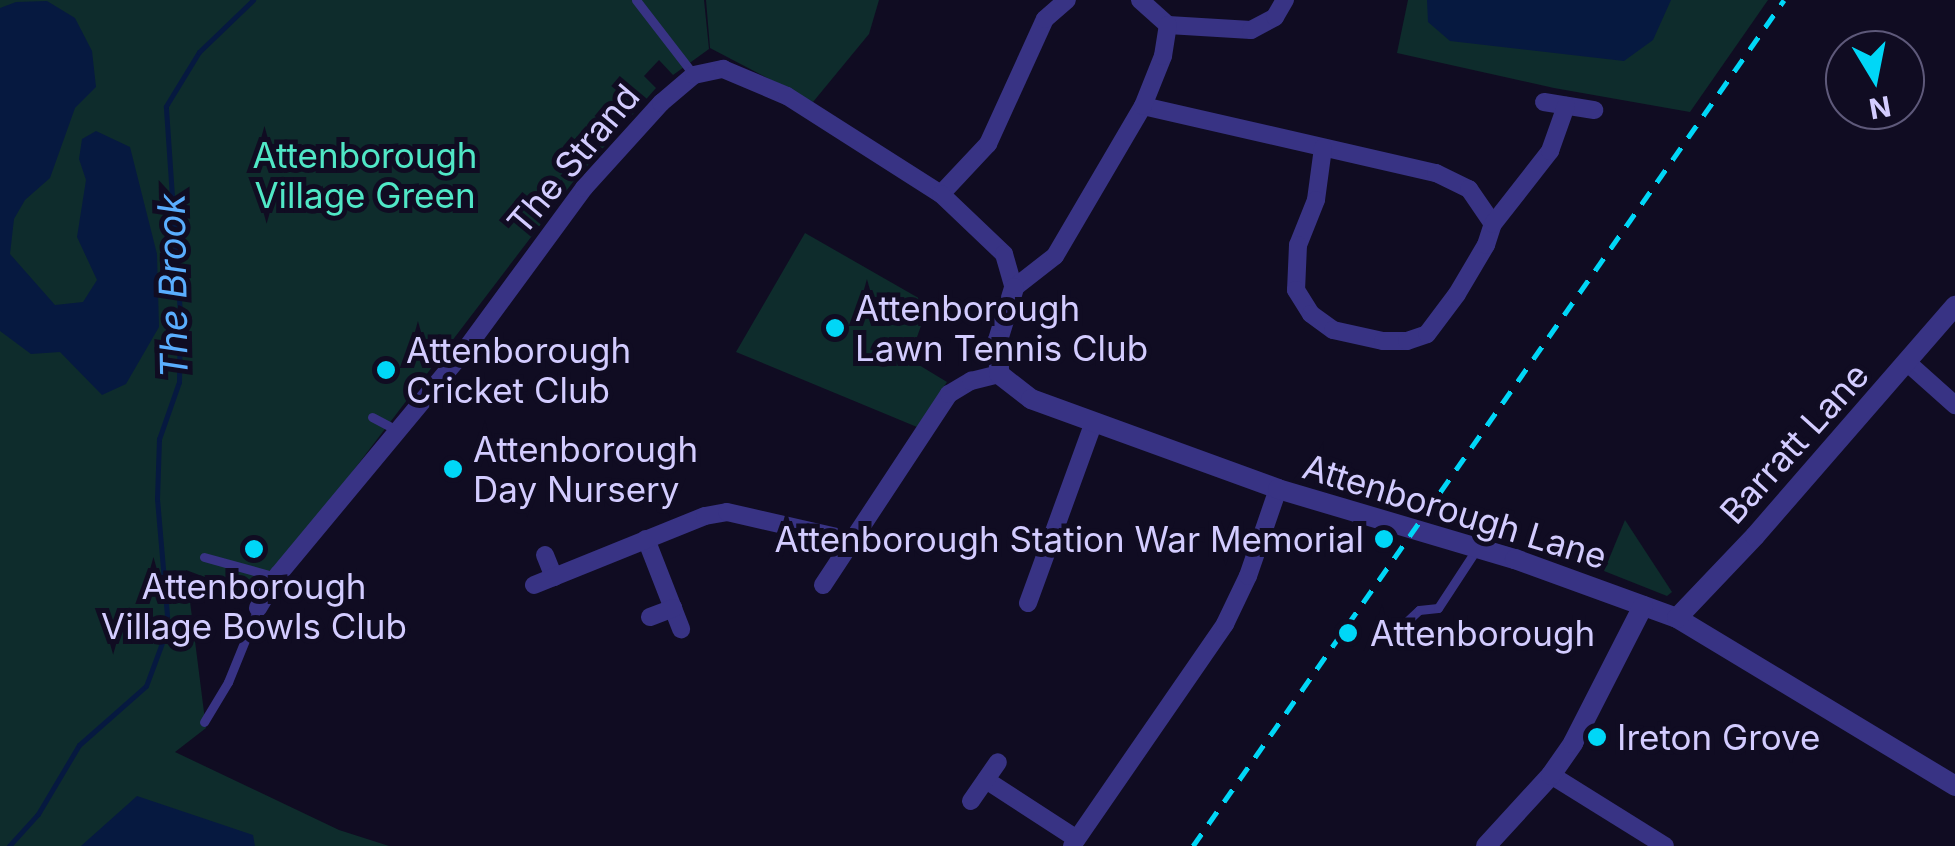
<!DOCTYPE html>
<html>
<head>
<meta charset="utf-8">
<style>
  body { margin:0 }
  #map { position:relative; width:1955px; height:846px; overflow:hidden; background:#100c22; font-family:Inter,sans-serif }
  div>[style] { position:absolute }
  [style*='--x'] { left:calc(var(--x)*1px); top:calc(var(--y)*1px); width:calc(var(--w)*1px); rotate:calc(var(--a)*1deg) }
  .green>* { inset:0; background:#0e2c2c }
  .water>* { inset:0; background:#061940 }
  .stream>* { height:5px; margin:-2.5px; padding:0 2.5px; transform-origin:2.5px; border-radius:2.5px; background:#061940 }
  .service>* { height:9px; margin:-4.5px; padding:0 4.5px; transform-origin:4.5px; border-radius:4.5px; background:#383384 }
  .minor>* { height:18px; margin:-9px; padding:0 9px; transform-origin:9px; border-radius:9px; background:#383384 }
  .tertiary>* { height:20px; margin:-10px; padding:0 10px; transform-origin:10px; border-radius:10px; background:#383384 }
  .rail>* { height:5px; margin-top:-2.5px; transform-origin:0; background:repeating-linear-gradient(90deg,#00d7f7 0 15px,transparent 0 27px) }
  .dots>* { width:28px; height:28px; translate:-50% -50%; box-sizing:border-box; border:5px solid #100c22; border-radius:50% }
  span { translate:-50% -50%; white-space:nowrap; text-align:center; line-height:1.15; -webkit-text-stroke:10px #100c22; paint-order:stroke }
  .park-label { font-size:35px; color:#50e7c6 }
  .street-label { font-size:35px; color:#d3ccff }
  .poi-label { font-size:35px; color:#d3ccff }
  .left { translate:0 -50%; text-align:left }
  .right { translate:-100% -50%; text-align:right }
  .water-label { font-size:38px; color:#5aaeff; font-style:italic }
  .north { position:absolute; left:1825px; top:30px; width:100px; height:100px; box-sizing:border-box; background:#100c22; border:2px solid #5e597a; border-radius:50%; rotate:170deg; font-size:28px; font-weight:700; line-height:40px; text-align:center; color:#d3ccff }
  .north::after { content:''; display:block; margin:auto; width:35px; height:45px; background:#00d7f7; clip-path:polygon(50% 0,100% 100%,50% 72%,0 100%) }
</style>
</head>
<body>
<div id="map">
  <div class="green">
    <div style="clip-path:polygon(0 0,704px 0,709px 49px,673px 75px,659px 60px,644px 76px,656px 88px,573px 182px,257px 597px,186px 570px,206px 728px,175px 752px,339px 830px,389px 846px,0 846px)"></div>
    <div style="clip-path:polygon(706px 0,879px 0,869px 34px,813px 102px,710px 48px)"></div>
    <div style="clip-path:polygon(1408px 0,1768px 0,1690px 112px,1554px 88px,1397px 53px)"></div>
    <div style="clip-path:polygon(805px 233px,929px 304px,909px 359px,947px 382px,917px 427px,736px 352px)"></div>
    <div style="clip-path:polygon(1625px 520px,1672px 592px,1667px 596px,1604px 571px)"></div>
  </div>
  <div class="water">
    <div style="clip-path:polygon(1427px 0,1671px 0,1653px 40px,1624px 61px,1450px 41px,1428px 22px)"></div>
    <div style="clip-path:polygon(47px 1px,75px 18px,92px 51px,96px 87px,75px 108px,50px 178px,25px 200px,14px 219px,10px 254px,55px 305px,83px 302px,97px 280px,77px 237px,86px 180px,79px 159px,82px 139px,96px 131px,130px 147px,157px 254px,159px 327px,126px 384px,102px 395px,60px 352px,31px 354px,0 331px,0 8px,16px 2px)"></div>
    <div style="clip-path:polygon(137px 796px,253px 835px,255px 846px,81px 846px)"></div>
  </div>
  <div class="stream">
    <div style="--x:9;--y:846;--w:43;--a:-47.8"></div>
    <div style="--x:38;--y:814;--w:80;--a:-59.3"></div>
    <div style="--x:79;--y:745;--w:89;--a:-41.4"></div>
    <div style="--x:146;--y:686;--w:63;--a:-69.6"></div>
    <div style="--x:168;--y:627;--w:128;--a:-94.9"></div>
    <div style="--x:157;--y:499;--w:60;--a:-88.1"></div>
    <div style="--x:159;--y:439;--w:60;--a:-70.7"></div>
    <div style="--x:179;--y:382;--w:68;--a:-89.2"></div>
    <div style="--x:180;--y:314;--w:208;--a:-93.9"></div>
    <div style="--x:166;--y:106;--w:63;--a:-58.6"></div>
    <div style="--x:199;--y:52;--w:75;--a:-43.9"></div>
  </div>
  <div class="service">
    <div style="--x:636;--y:0;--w:95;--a:52.3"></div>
    <div style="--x:372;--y:417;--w:30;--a:28"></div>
    <div style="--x:204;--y:557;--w:75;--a:15.5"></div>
    <div style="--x:1389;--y:638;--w:41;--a:-43"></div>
    <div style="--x:1419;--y:610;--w:19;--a:-6"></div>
    <div style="--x:1438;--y:608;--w:69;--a:-56.8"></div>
    <div style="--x:204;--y:722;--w:47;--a:-59"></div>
    <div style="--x:228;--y:682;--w:80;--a:-67.9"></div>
  </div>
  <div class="minor">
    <div style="--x:1140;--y:0;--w:38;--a:42"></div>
    <div style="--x:1168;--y:25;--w:83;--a:3.4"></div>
    <div style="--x:1251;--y:30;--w:27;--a:-28"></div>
    <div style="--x:1275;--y:17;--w:20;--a:-60"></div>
    <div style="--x:1544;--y:102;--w:51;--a:9.1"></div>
    <div style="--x:1143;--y:106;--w:301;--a:12.9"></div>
    <div style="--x:1436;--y:173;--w:37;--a:26"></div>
    <div style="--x:1469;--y:189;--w:42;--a:55.6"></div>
    <div style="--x:1323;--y:148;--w:52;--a:97.7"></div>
    <div style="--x:1316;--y:200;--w:48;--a:111.8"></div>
    <div style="--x:1298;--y:245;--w:45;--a:92.5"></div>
    <div style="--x:1296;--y:290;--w:28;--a:58"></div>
    <div style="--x:1311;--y:314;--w:27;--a:36"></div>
    <div style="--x:1333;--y:330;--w:51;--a:12.4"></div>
    <div style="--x:1383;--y:341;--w:24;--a:0"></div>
    <div style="--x:1407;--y:341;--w:21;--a:-19"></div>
    <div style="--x:1427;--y:334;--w:50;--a:-53.1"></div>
    <div style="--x:1457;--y:294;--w:57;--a:-59.4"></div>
    <div style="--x:1486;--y:245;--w:22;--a:-72"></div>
    <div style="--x:1493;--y:224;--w:93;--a:-52"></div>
    <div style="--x:1550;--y:151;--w:48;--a:-70.4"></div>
    <div style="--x:941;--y:194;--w:69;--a:-46.8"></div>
    <div style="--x:988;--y:144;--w:137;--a:-65.5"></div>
    <div style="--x:1045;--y:19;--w:29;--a:-41"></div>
    <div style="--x:1909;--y:364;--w:62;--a:41.7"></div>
    <div style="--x:646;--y:539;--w:97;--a:68.7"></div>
    <div style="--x:545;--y:555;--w:24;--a:68"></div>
    <div style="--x:534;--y:585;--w:184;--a:-22"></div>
    <div style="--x:705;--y:516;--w:22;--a:-10"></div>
    <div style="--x:727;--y:512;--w:126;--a:12.8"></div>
    <div style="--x:823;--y:585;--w:229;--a:-56.6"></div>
    <div style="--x:949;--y:394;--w:26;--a:-31"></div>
    <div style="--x:971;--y:381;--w:29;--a:-14"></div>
    <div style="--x:1028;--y:603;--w:190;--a:-70"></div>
    <div style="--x:258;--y:608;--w:39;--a:-59"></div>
    <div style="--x:278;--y:575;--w:298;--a:-50.3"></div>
    <div style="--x:468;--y:346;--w:196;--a:-53.7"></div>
    <div style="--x:584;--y:188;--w:115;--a:-47.8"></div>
    <div style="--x:661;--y:103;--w:43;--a:-40.3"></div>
    <div style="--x:694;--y:75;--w:30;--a:-12"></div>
    <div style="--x:723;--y:69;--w:69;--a:22.9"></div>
    <div style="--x:787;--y:96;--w:183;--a:32.5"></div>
    <div style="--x:941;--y:194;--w:87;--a:43.6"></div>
    <div style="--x:1004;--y:254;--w:35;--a:74"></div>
    <div style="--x:1014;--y:288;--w:52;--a:-38"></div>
    <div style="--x:1055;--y:256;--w:174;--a:-59.6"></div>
    <div style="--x:1143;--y:106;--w:54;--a:-68.2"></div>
    <div style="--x:1163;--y:56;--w:31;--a:-81"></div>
    <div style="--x:650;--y:617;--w:25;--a:-21"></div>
    <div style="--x:1551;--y:775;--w:134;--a:31.9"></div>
    <div style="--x:986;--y:780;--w:108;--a:33"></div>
    <div style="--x:971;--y:801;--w:47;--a:-55.3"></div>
    <div style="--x:1072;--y:846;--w:270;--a:-55.4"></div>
    <div style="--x:1225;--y:624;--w:53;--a:-64.4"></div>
    <div style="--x:1248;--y:576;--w:92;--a:-71"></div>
  </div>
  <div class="tertiary">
    <div style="--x:1014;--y:288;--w:54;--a:107.1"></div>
    <div style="--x:998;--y:340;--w:34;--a:88"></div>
    <div style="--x:999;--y:374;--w:41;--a:38"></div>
    <div style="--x:1031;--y:399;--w:263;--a:20"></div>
    <div style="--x:1278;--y:489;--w:247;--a:16.5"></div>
    <div style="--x:1515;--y:559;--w:172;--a:20"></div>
    <div style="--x:1677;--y:618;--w:325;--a:31.1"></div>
    <div style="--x:1677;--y:618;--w:113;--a:-46.4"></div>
    <div style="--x:1755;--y:536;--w:305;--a:-49"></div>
    <div style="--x:1486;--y:846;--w:96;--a:-47.5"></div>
    <div style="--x:1551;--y:775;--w:39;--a:-55"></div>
    <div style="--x:1573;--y:743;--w:154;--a:-62.9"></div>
  </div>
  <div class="rail">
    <div style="--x:1193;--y:846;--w:1032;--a:-55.06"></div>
  </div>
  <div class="dots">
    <div style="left:835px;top:328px;background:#00d7f7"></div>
    <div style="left:386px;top:370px;background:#00d7f7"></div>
    <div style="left:453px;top:469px;background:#00d7f7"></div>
    <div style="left:1384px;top:539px;background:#00d7f7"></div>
    <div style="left:254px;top:549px;background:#00d7f7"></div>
    <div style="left:1348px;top:633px;background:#00d7f7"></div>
    <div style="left:1597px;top:737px;background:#00d7f7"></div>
  </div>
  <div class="park-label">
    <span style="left:365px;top:175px">Attenborough<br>Village Green</span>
  </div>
  <div class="street-label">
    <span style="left:573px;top:159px;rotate:-50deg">The Strand</span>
    <span style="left:1794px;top:443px;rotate:-48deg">Barratt Lane</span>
    <span style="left:1455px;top:511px;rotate:17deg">Attenborough Lane</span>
  </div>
  <div class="poi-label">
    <span class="left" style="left:855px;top:328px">Attenborough<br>Lawn Tennis Club</span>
    <span class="left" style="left:406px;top:370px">Attenborough<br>Cricket Club</span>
    <span class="left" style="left:473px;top:469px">Attenborough<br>Day Nursery</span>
    <span class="right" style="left:1364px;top:539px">Attenborough Station War Memorial</span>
    <span style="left:254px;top:606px">Attenborough<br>Village Bowls Club</span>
    <span class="left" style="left:1370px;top:633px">Attenborough</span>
    <span class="left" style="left:1617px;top:737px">Ireton Grove</span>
  </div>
  <div class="water-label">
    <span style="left:173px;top:286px;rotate:-91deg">The Brook</span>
  </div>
  <div class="north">N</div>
</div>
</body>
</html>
